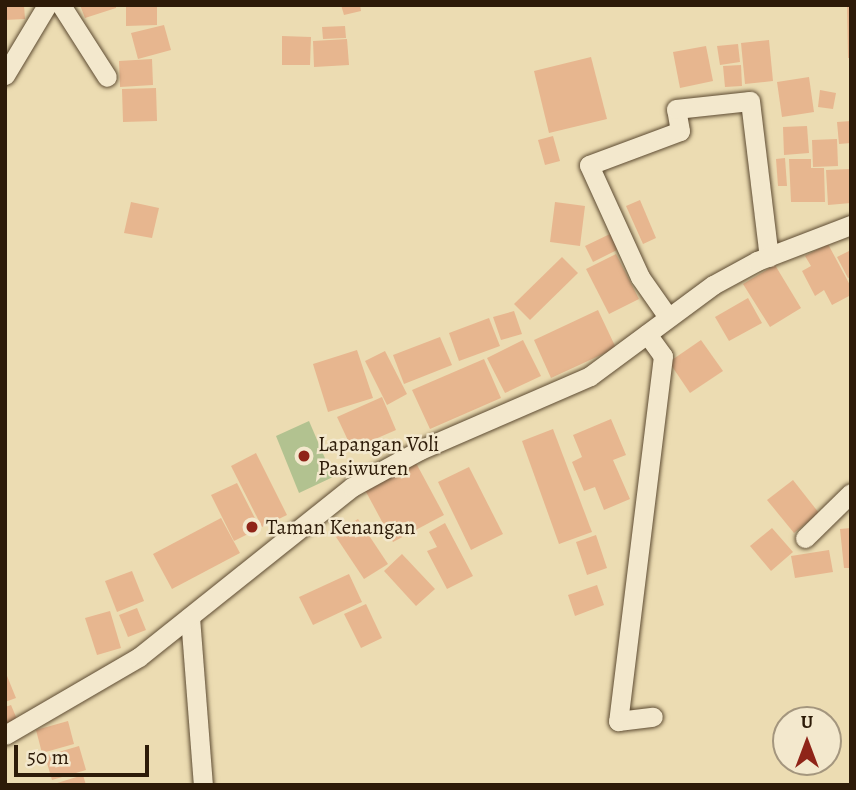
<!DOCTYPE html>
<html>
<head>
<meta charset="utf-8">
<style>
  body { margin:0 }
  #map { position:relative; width:856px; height:790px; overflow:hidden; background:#ecdcb2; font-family:Alegreya,serif }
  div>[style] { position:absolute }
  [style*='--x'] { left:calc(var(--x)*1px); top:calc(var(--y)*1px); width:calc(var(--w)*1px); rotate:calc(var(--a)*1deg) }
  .green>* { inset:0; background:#b2c290 }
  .building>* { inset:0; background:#e7b68f }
  .roads { filter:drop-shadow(0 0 2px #5d4b32) drop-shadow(0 0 2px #5d4b32) }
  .minor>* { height:19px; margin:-9.5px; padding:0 9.5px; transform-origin:9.5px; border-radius:9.5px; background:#f3e8cd }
  .dots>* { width:19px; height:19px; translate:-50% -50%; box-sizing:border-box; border:4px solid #f3e8cd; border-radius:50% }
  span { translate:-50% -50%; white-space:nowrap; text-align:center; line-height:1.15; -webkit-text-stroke:5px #f3e8cd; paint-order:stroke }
  .poi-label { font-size:21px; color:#2d1b08 }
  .left { translate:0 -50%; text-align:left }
  .frame { position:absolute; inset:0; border:7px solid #2d1b08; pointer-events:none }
  .north { position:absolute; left:772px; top:706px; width:70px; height:70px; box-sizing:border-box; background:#f3e8cd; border:2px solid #a4967e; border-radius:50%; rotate:0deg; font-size:19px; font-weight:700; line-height:28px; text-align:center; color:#2d1b08 }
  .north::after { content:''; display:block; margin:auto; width:24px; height:32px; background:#8f2418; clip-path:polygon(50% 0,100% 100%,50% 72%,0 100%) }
  .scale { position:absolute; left:14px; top:745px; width:135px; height:32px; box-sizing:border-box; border:4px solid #2d1b08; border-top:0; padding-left:9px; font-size:21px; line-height:24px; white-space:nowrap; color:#2d1b08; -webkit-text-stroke:5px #f3e8cd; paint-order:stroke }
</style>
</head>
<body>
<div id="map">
  <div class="green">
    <div style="clip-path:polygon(309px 421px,333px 477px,299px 493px,276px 436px)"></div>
  </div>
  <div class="building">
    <div style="clip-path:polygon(5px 5px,24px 5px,25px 19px,5px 20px)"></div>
    <div style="clip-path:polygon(80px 5px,116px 5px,116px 8px,85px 18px)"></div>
    <div style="clip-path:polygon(341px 5px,360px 5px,361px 11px,344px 15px)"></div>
    <div style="clip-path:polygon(847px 5px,851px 5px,851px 58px,848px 58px)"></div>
    <div style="clip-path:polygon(157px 6px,157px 25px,126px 26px,126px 7px)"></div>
    <div style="clip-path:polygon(164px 25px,171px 50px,138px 59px,131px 33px)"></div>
    <div style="clip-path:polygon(345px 26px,346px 38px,323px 39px,322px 27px)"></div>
    <div style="clip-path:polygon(282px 36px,311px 37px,310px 65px,282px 65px)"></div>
    <div style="clip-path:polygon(347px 39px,349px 65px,314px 67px,313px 41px)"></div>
    <div style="clip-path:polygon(769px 40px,773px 81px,745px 84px,741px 43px)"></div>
    <div style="clip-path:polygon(738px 44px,740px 62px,720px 65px,717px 46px)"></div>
    <div style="clip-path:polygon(706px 46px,713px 81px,680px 88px,673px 52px)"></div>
    <div style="clip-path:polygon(591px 57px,607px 119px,549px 133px,534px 71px)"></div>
    <div style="clip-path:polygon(152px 59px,153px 85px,120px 87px,119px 61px)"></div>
    <div style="clip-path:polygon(741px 65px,742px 86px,725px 87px,723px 66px)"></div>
    <div style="clip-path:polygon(809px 77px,814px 112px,782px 117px,777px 82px)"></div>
    <div style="clip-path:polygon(156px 88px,157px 121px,123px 122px,122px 89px)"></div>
    <div style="clip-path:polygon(820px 90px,836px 93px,833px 109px,818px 107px)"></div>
    <div style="clip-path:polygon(851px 121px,851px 143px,839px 144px,837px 122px)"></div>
    <div style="clip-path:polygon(807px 126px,809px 153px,784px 155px,783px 127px)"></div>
    <div style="clip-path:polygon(553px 136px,560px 161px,545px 165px,538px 140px)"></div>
    <div style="clip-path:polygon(837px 139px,838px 166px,813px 167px,812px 140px)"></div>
    <div style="clip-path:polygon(785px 158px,787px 186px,778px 186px,776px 159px)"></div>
    <div style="clip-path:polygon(789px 159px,811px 159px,811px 168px,824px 168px,825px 202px,791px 202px)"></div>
    <div style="clip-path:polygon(851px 169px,851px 203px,828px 205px,826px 170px)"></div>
    <div style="clip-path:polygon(640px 200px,656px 238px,643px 244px,626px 206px)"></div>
    <div style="clip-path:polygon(131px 202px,159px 208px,152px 238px,124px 233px)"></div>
    <div style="clip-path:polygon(555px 202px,585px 206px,580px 246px,550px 242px)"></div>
    <div style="clip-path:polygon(612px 233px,619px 249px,593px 262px,585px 246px)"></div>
    <div style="clip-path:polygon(828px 244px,851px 287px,851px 295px,832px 305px,824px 290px,815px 296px,802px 271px,811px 266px,805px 256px)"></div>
    <div style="clip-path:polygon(851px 250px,851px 277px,848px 278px,837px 257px)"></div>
    <div style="clip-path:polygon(616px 254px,639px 299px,609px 314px,586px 269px)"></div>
    <div style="clip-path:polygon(562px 257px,578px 273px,530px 320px,514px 304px)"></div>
    <div style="clip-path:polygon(775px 265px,801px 308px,770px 327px,743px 284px)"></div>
    <div style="clip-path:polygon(748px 298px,762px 323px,729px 341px,715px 317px)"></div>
    <div style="clip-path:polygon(598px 310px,616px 348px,551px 378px,534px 340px)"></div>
    <div style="clip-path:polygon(514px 311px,522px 334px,501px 340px,493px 317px)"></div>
    <div style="clip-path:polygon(489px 318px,500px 346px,459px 361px,449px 333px)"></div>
    <div style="clip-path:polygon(440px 337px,452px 365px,404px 384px,393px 355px)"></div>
    <div style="clip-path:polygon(523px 340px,541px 376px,505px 393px,487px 358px)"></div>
    <div style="clip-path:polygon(701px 340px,723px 371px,690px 393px,669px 362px)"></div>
    <div style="clip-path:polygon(357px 350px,373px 398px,328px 412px,313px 364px)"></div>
    <div style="clip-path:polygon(385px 351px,407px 394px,387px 405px,365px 361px)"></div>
    <div style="clip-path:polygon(484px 359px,501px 398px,430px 429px,412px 390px)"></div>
    <div style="clip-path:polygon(382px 397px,396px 430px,352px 449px,337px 417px)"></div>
    <div style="clip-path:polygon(611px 419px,626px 455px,613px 460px,630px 499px,604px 510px,595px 487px,584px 491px,572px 462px,582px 457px,573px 435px)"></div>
    <div style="clip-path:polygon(553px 429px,592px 532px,559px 544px,522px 441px)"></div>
    <div style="clip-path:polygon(256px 453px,287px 515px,262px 527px,231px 466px)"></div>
    <div style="clip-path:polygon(416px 463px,444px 515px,393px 542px,365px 490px)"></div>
    <div style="clip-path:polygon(469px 467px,503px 534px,471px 550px,438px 482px)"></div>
    <div style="clip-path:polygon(793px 480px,819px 513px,794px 533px,767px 500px)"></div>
    <div style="clip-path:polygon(237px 483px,260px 528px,234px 541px,211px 495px)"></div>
    <div style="clip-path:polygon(221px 518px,240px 553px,172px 589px,153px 554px)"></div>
    <div style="clip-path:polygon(358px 519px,388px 564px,364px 579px,334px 534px)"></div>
    <div style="clip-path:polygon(445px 523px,473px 576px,447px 589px,427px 551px,437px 547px,429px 532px)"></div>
    <div style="clip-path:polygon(772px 528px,793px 552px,771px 571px,750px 546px)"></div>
    <div style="clip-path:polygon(851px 528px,851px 568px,844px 568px,840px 529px)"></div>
    <div style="clip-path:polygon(596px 535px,607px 568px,587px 575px,576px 542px)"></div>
    <div style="clip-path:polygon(829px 550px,833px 572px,795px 578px,791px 556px)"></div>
    <div style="clip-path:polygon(402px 554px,435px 589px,416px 606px,384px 571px)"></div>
    <div style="clip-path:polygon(132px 571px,144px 601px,117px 612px,105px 581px)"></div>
    <div style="clip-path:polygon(349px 574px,362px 602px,313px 625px,299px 597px)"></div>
    <div style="clip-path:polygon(597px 585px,604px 605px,575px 616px,568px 595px)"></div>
    <div style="clip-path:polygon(366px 604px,382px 638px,361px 648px,344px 614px)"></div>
    <div style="clip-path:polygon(137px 608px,146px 630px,128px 637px,119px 615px)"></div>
    <div style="clip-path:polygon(110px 611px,121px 648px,97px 655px,85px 618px)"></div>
    <div style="clip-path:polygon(5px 671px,16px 698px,5px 702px)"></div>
    <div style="clip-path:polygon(11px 705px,19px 724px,5px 729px,5px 707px)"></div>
    <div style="clip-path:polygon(68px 721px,74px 744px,42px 753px,36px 730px)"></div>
    <div style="clip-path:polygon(79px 746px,86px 770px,52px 780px,45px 756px)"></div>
    <div style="clip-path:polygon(83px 775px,86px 785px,54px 785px,54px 784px)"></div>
  </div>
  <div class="roads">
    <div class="minor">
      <div style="--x:61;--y:5;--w:85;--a:57.4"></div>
      <div style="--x:5;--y:75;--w:82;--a:-59"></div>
      <div style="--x:668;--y:317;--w:49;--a:-125"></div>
      <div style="--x:640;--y:277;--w:123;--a:-114.5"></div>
      <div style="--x:589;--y:165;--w:97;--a:-20.5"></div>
      <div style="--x:680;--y:131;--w:22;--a:-100"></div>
      <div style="--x:676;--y:109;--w:74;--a:-6.2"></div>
      <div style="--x:750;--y:101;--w:157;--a:83.1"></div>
      <div style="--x:647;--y:334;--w:27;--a:54"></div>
      <div style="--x:663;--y:356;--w:368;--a:97"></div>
      <div style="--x:618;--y:721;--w:35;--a:-7"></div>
      <div style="--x:805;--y:538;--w:64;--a:-44.4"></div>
      <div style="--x:190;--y:617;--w:169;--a:85.6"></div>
      <div style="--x:5;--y:735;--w:155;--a:-30.2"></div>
      <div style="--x:139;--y:657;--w:273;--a:-38.6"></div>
      <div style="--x:352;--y:487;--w:77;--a:-28.6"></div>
      <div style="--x:420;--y:450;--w:185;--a:-23.5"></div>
      <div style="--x:590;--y:376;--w:153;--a:-36.5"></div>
      <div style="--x:713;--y:285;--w:50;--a:-28.6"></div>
      <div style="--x:757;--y:261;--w:101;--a:-21"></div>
    </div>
  </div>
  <div class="dots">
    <div style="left:304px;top:456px;background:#8f2418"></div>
    <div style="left:252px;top:527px;background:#8f2418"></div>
  </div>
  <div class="poi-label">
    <span class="left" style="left:318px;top:456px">Lapangan Voli<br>Pasiwuren</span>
    <span class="left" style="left:266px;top:527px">Taman Kenangan</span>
  </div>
  <div class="frame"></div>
  <div class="north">U</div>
  <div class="scale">50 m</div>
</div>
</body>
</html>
